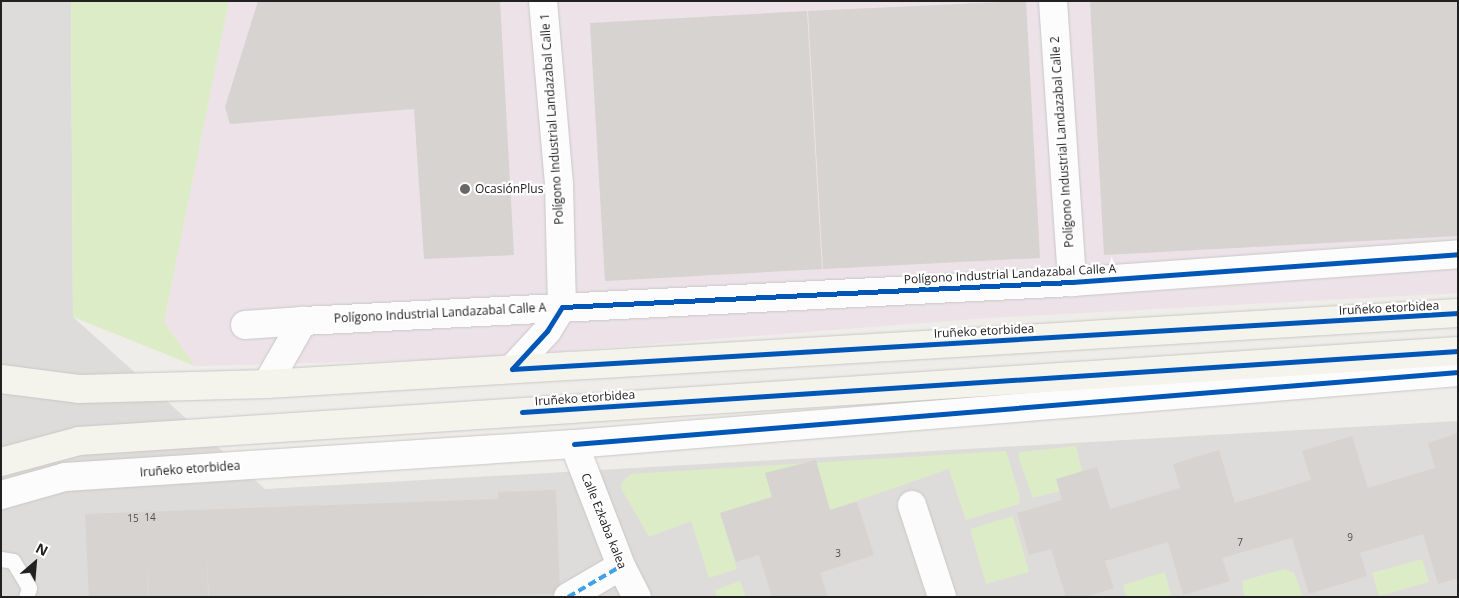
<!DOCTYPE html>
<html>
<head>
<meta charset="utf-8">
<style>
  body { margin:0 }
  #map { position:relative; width:1459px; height:598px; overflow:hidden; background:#efede9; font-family:"Open Sans",sans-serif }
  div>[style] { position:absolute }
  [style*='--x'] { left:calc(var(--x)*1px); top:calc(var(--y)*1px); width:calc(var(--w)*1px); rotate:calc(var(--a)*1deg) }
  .residential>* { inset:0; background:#dedcda }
  .industrial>* { inset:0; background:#ece2e8 }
  .grass>* { inset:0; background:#dcecc7 }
  .building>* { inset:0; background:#d6d3d0 }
  .roads { filter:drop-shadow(0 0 1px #c8c7c5) drop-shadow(0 0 1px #c8c7c5) }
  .service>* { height:15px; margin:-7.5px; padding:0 7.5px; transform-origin:7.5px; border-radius:7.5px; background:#fdfcfc }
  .minor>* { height:28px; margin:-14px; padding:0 14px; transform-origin:14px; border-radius:14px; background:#fdfcfc }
  .secondary>* { height:28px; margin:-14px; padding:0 14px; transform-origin:14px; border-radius:14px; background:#f4f4ec }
  .quiet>* { height:4px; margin-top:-2px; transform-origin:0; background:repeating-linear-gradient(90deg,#3ea2ea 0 8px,transparent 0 12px) }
  .cycleway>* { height:5px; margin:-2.5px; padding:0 2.5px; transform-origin:2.5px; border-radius:2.5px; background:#0057b8 }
  .dots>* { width:14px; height:14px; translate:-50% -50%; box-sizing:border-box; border:2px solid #fff; border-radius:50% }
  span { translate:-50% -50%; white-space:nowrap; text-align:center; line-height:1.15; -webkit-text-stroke:4.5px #fff; paint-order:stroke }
  .number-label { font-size:10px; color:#4e4e4d }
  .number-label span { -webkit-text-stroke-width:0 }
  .street-label { font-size:12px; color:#212121 }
  .poi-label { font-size:12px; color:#212121 }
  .left { translate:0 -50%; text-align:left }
  .frame { position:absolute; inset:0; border:2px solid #212121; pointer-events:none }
  .north { position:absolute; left:10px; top:538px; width:50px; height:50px; -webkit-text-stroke:4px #fff; paint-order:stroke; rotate:27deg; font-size:14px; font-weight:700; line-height:20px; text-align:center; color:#212121 }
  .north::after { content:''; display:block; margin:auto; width:18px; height:22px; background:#212121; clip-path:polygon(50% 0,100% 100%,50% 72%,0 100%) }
</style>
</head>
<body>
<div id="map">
  <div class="residential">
    <div style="clip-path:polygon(1px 1px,71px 1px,73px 317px,265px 489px,1458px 421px,1458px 597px,1px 597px)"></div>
  </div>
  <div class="industrial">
    <div style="clip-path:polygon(229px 1px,1458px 1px,1458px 293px,987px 318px,458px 359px,195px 366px,164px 322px)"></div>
  </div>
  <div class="grass">
    <div style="clip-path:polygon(71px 1px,229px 1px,164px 322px,195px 366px,73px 317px)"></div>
    <div style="clip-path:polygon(1076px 446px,1082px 471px,1060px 491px,1033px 498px,1018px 456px,1020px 452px)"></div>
    <div style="clip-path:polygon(1006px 451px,1020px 497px,1019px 504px,966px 520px,949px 469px,830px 510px,816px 463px,765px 473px,772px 497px,720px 513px,737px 569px,709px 578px,691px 521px,649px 537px,621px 488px,622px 482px,631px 474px)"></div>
    <div style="clip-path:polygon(1013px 516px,1029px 572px,986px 584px,970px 529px)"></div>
    <div style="clip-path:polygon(1422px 559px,1429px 582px,1379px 596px,1372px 573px)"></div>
    <div style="clip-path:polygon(1284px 569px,1294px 573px,1303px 597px,1244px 597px,1242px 581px)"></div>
    <div style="clip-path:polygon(1165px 572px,1171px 597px,1126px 597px,1123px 585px)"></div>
    <div style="clip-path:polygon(740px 581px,746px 597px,717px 597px,715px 590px)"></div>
  </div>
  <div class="building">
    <div style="clip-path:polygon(258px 1px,500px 1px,514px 255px,424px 259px,414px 109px,230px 124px,225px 107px)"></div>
    <div style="clip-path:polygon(1026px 1px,1040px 258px,823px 269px,808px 11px)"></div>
    <div style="clip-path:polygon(1090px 1px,1458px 1px,1458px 236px,1104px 255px)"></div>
    <div style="clip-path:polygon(807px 11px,822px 269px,605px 281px,590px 23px)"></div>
    <div style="clip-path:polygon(1458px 433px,1458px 578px,1438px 584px,1423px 534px,1360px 553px,1367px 576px,1309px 594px,1292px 538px,1222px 558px,1230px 581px,1183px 595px,1168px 542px,1105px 561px,1114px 588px,1086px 597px,1066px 597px,1051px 549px,1029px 555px,1017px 513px,1062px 500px,1056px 479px,1097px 467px,1110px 509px,1180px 488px,1173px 464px,1219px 450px,1235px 503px,1311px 480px,1302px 451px,1352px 436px,1368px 488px,1435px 468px,1428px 443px)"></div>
    <div style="clip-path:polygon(816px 460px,830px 510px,857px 502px,874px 555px,820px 573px,828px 597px,772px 597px,759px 555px,736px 562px,720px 513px,772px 497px,765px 473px)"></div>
    <div style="clip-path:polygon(556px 490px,560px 594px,209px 597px,207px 554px,208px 597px,149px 597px,147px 556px,148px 597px,89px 597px,85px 514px,498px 499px,498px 492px)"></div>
  </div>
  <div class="roads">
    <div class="service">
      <div style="--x:1;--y:559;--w:12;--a:9"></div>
      <div style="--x:13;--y:561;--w:31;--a:59"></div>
      <div style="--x:29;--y:588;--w:9;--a:108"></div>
    </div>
    <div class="minor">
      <div style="--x:1053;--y:1;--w:282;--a:86.1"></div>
      <div style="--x:245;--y:325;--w:58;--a:-3.9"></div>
      <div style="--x:512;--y:369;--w:52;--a:-47.4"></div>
      <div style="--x:547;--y:331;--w:28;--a:-58"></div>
      <div style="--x:562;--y:307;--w:123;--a:-91.4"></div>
      <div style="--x:559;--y:184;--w:184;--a:-95"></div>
      <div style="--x:267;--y:384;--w:73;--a:-60.3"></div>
      <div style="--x:303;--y:321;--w:770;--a:-2.9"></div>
      <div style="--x:1072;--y:282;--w:387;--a:-4.1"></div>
      <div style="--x:574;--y:444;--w:131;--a:68.9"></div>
      <div style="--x:621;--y:566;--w:35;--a:63"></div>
      <div style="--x:1;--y:495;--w:66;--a:-15.7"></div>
      <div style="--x:65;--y:477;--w:510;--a:-3.71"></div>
      <div style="--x:574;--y:444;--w:887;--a:-4.66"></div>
      <div style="--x:912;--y:505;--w:97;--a:71.9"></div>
      <div style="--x:568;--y:597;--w:61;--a:-30.3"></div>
    </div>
    <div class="secondary">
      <div style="--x:1;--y:379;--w:80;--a:7.2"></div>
      <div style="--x:80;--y:389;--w:187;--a:-1.5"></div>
      <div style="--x:267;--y:384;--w:1193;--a:-3.41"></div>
      <div style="--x:1;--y:462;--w:81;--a:-15.1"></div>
      <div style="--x:79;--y:441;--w:1382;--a:-3.73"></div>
    </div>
  </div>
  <div class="quiet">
    <div style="--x:568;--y:597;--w:61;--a:-30.3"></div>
  </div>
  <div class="cycleway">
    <div style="--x:512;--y:369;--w:52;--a:-47.4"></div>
    <div style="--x:547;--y:331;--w:28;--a:-58"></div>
    <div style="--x:562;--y:307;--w:511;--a:-2.81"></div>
    <div style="--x:1072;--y:282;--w:387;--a:-4.1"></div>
    <div style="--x:512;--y:369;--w:948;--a:-3.39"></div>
    <div style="--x:522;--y:412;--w:938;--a:-3.73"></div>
    <div style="--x:574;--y:444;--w:887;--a:-4.66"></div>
  </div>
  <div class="dots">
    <div style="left:465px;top:189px;background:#696867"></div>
  </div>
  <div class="number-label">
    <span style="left:150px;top:518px">14</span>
    <span style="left:133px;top:519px">15</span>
    <span style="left:1350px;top:538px">9</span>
    <span style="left:1240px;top:543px">7</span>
    <span style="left:838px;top:554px">3</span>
  </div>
  <div class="street-label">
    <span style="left:552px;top:119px;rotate:-94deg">Polígono Industrial Landazabal Calle 1</span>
    <span style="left:1062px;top:142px;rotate:-94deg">Polígono Industrial Landazabal Calle 2</span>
    <span style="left:1010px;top:274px;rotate:-3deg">Polígono Industrial Landazabal Calle A</span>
    <span style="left:1389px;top:308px;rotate:-3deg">Iruñeko etorbidea</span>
    <span style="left:440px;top:313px;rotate:-3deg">Polígono Industrial Landazabal Calle A</span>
    <span style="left:984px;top:331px;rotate:-3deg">Iruñeko etorbidea</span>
    <span style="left:585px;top:398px;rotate:-4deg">Iruñeko etorbidea</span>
    <span style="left:190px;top:469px;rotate:-4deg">Iruñeko etorbidea</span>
    <span style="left:604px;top:521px;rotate:68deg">Calle Ezkaba kalea</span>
  </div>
  <div class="poi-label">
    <span class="left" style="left:475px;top:189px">OcasiónPlus</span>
  </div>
  <div class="frame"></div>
  <div class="north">N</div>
</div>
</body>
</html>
